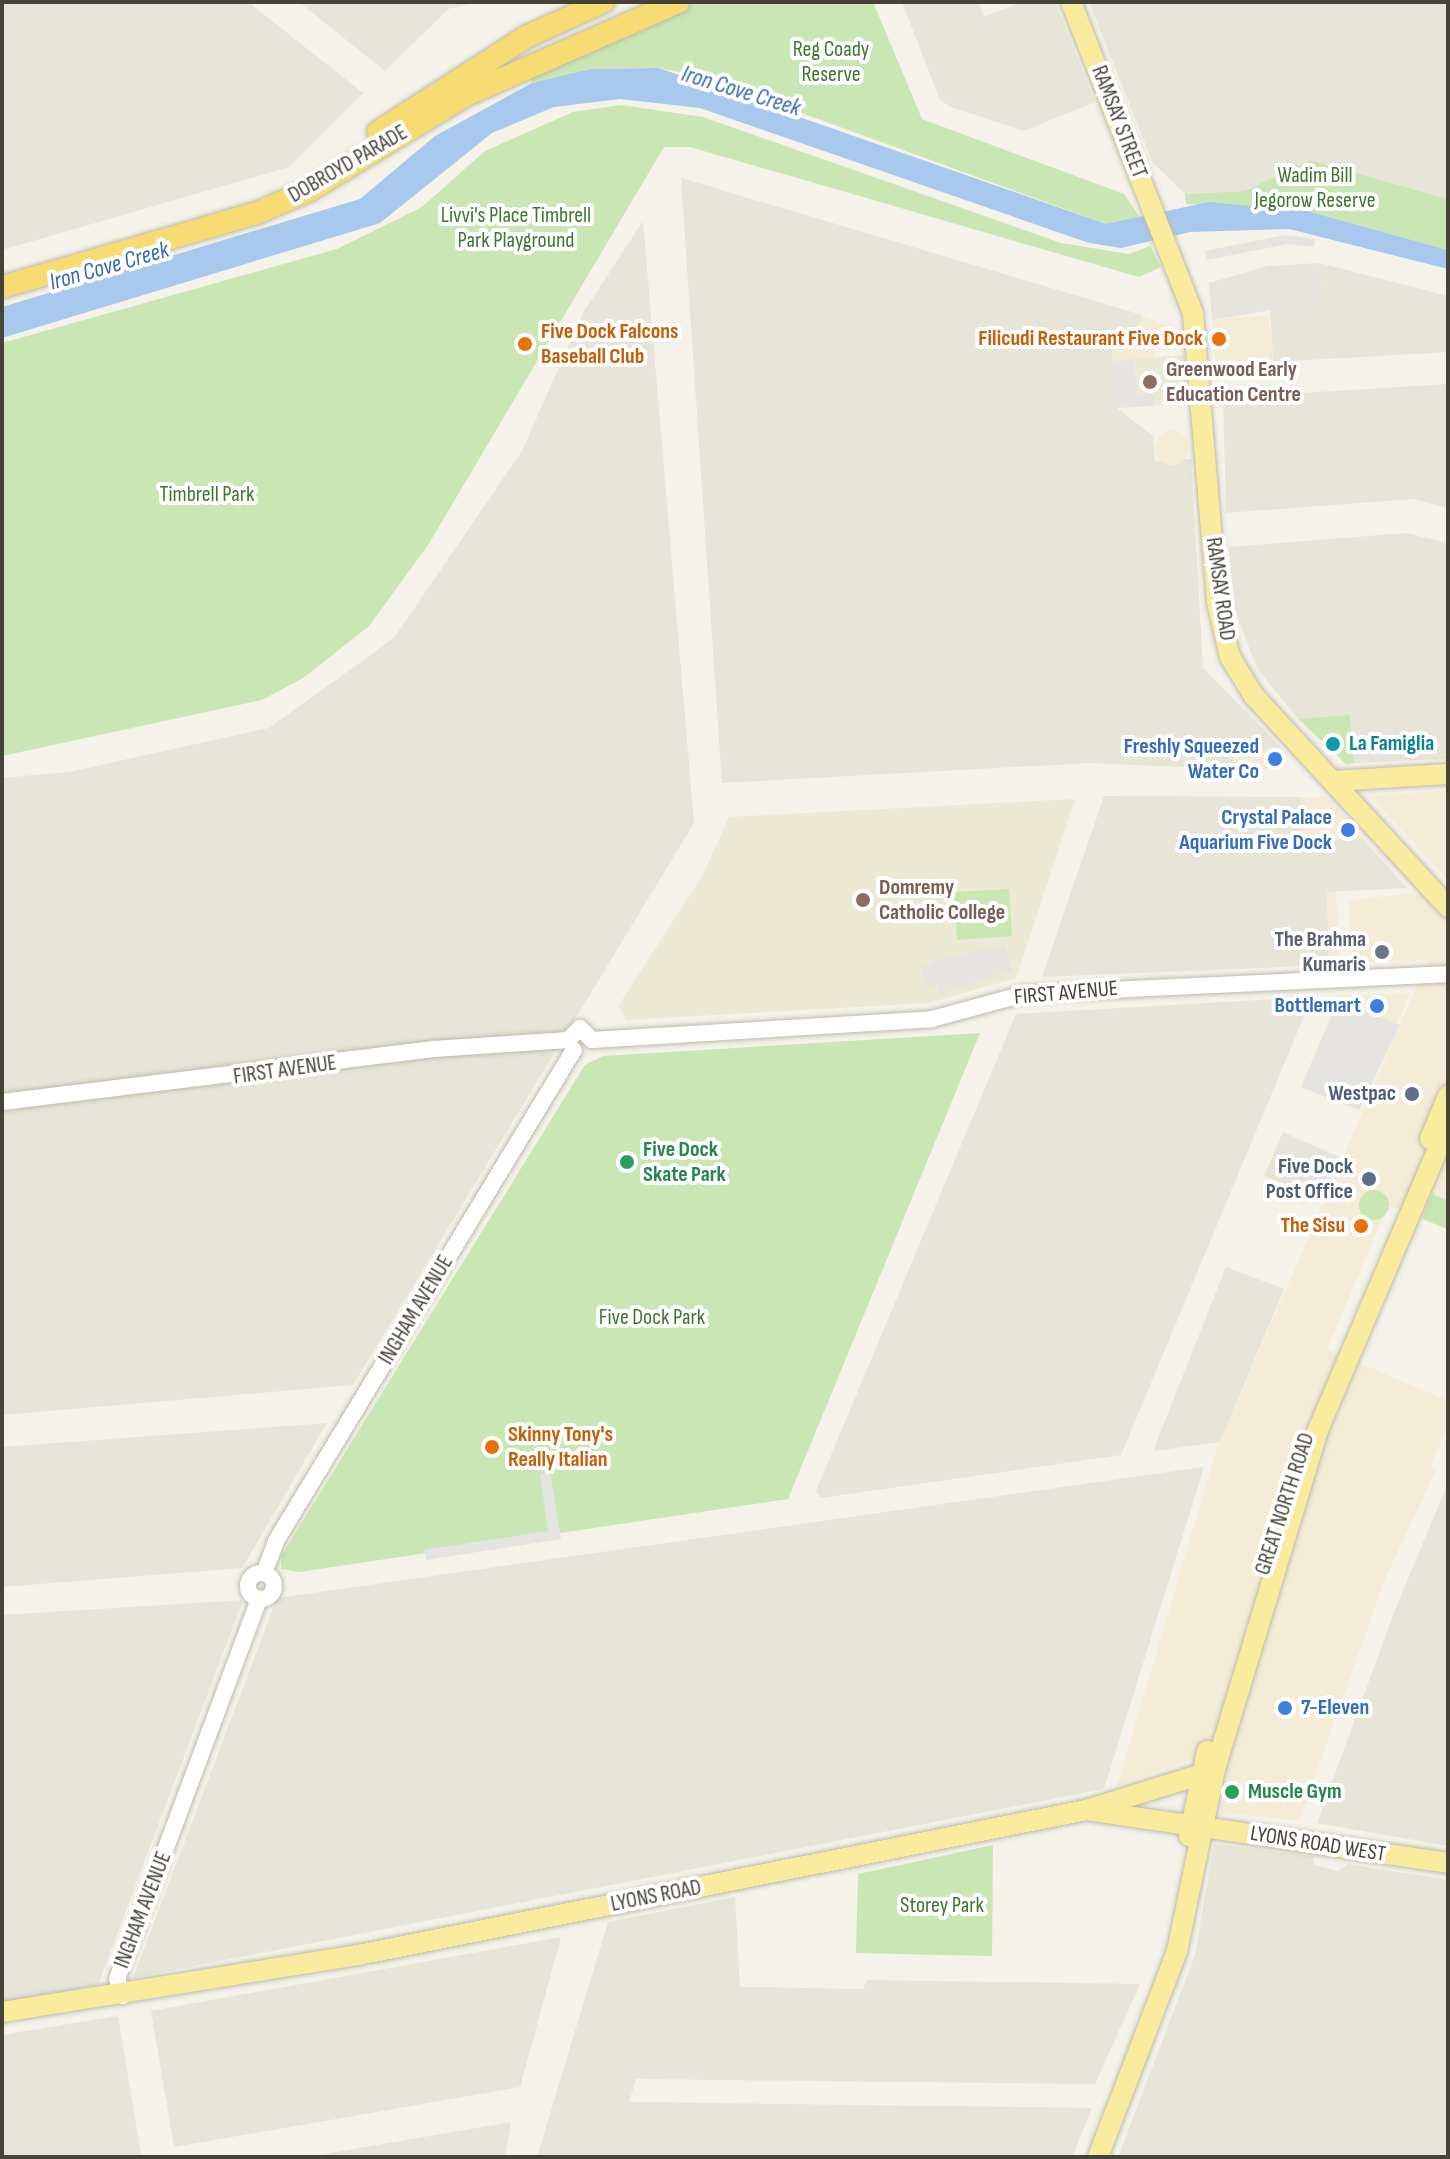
<!DOCTYPE html>
<html>
<head>
<meta charset="utf-8">
<style>
  body { margin:0 }
  #map { position:relative; width:1450px; height:2159px; overflow:hidden; background:#f4f2e9; font-family:"Sofia Sans Condensed",sans-serif }
  div>[style] { position:absolute }
  [style*='--x'] { left:calc(var(--x)*1px); top:calc(var(--y)*1px); width:calc(var(--w)*1px); rotate:calc(var(--a)*1deg) }
  .residential>* { inset:0; background:#e7e5d8 }
  .commercial>* { inset:0; background:#f4ecd6 }
  .round { border-radius:50% }
  .industrial>* { inset:0; background:#e6e4de }
  .education>* { inset:0; background:#ece9d4 }
  .green>* { inset:0; background:#c9e6b4 }
  .parking>* { inset:0; background:#e5e4e1 }
  .water>* { inset:0; background:#a9c8ed }
  .roads { filter:drop-shadow(0 0 2px #bfbbac) drop-shadow(0 0 2px #bfbbac) }
  .minor>* { height:16px; margin:-8px; padding:0 8px; transform-origin:8px; border-radius:8px; background:#fff }
  .minor>.ring { margin:-8px; padding:0; box-sizing:content-box; background:none; border:16px solid #fff; border-radius:50% }
  .major>* { height:20px; margin:-10px; padding:0 10px; transform-origin:10px; border-radius:10px; background:#f9eb9d }
  .highway>* { height:22px; margin:-11px; padding:0 11px; transform-origin:11px; border-radius:11px; background:#f6dc72 }
  .dots>* { width:22px; height:22px; translate:-50% -50%; box-sizing:border-box; border:4px solid #fff; border-radius:50% }
  span { translate:-50% -50%; white-space:nowrap; text-align:center; line-height:1.15; -webkit-text-stroke:8px #fff; paint-order:stroke }
  .park-label { font-size:22px; color:#3f762e }
  .street-label { font-size:22px; color:#474338 }
  .food-label { font-size:22px; color:#c56008; font-weight:700 }
  .left { translate:0 -50%; text-align:left }
  .right { translate:-100% -50%; text-align:right }
  .education-label { font-size:22px; color:#785e54; font-weight:700 }
  .culture-label { font-size:22px; color:#0d838f; font-weight:700 }
  .shop-label { font-size:22px; color:#366cbe; font-weight:700 }
  .worship-label { font-size:22px; color:#5b616d; font-weight:700 }
  .service-label { font-size:22px; color:#4e5e75; font-weight:700 }
  .leisure-label { font-size:22px; color:#27864d; font-weight:700 }
  .water-label { font-size:24px; color:#366bae; font-style:italic }
  .frame { position:absolute; inset:0; border:4px solid #474338; pointer-events:none }
</style>
</head>
<body>
<div id="map">
  <div class="residential">
    <div style="clip-path:polygon(2px 2px,248px 2px,363px 93px,289px 167px,2px 250px)"></div>
    <div style="clip-path:polygon(299px 2px,478px 2px,448px 9px,385px 71px)"></div>
    <div style="clip-path:polygon(902px 2px,978px 2px,984px 17px,1021px 2px,1055px 2px,1095px 102px,1024px 131px,951px 107px,940px 100px)"></div>
    <div style="clip-path:polygon(1089px 2px,1448px 2px,1448px 199px,1310px 160px,1245px 191px,1185px 194px,1153px 163px)"></div>
    <div style="clip-path:polygon(681px 178px,1142px 315px,1136px 333px,1111px 337px,1117px 408px,1153px 436px,1155px 461px,1191px 459px,1203px 668px,1282px 748px,1233px 751px,1234px 769px,1089px 763px,722px 783px)"></div>
    <div style="clip-path:polygon(643px 221px,694px 823px,353px 1385px,2px 1415px,2px 778px,69px 772px,269px 728px,394px 638px,522px 451px,583px 313px)"></div>
    <div style="clip-path:polygon(1319px 263px,1448px 296px,1448px 352px,1273px 362px,1270px 305px,1322px 301px)"></div>
    <div style="clip-path:polygon(1448px 384px,1448px 508px,1413px 499px,1226px 513px,1223px 398px)"></div>
    <div style="clip-path:polygon(1406px 533px,1448px 543px,1448px 759px,1354px 763px,1350px 716px,1298px 719px,1257px 668px,1235px 611px,1229px 547px)"></div>
    <div style="clip-path:polygon(1104px 796px,1301px 797px,1303px 841px,1363px 839px,1407px 888px,1327px 892px,1329px 965px,1042px 977px)"></div>
    <div style="clip-path:polygon(1312px 997px,1121px 1455px,821px 1498px,816px 1491px,1016px 1014px)"></div>
    <div style="clip-path:polygon(1283px 1132px,1339px 1157px,1322px 1199px,1264px 1176px)"></div>
    <div style="clip-path:polygon(1226px 1267px,1284px 1289px,1220px 1442px,1153px 1451px)"></div>
    <div style="clip-path:polygon(327px 1423px,242px 1568px,2px 1587px,2px 1447px)"></div>
    <div style="clip-path:polygon(1204px 1467px,1104px 1789px,133px 1978px,277px 1598px)"></div>
    <div style="clip-path:polygon(1448px 1483px,1448px 1846px,1317px 1823px,1395px 1610px)"></div>
    <div style="clip-path:polygon(243px 1600px,98px 1985px,2px 2002px,2px 1615px)"></div>
    <div style="clip-path:polygon(1214px 1844px,1313px 1856px,1315px 1865px,1338px 1871px,1348px 1864px,1448px 1880px,1448px 2157px,1118px 2157px,1195px 1955px)"></div>
    <div style="clip-path:polygon(735px 1897px,740px 1987px,863px 1989px,867px 1980px,1140px 1984px,1095px 2084px,636px 2079px,629px 2102px,1092px 2108px,1072px 2157px,537px 2157px,608px 1922px)"></div>
    <div style="clip-path:polygon(561px 1937px,520px 2087px,174px 2147px,151px 2011px)"></div>
    <div style="clip-path:polygon(118px 2016px,141px 2155px,2px 2157px,2px 2035px)"></div>
    <div style="clip-path:polygon(511px 2122px,505px 2157px,307px 2157px)"></div>
  </div>
  <div class="commercial">
    <div style="clip-path:polygon(1142px 315px,1181px 332px,1183px 343px,1154px 346px,1155px 357px,1113px 360px,1111px 337px,1135px 333px)"></div>
    <div style="clip-path:polygon(1269px 315px,1273px 362px,1216px 366px,1212px 320px)"></div>
    <div class="round" style="left:1155px;top:431px;width:34px;height:34px"></div>
    <div style="clip-path:polygon(1282px 748px,1283px 768px,1234px 769px,1233px 751px)"></div>
    <div style="clip-path:polygon(1448px 791px,1448px 880px,1370px 796px)"></div>
    <div style="clip-path:polygon(1327px 797px,1363px 839px,1303px 841px,1301px 797px)"></div>
    <div style="clip-path:polygon(1448px 890px,1448px 1200px,1432px 1194px,1422px 1219px,1388px 1205px,1327px 1349px,1448px 1401px,1448px 1425px,1430px 1467px,1436px 1470px,1385px 1579px,1299px 1821px,1221px 1812px,1228px 1770px,1189px 1760px,1117px 1786px,1216px 1452px,1428px 960px,1350px 962px,1349px 900px)"></div>
    <div style="clip-path:polygon(1327px 892px,1336px 892px,1339px 964px,1329px 965px)"></div>
    <div style="clip-path:polygon(1410px 993px,1397px 1024px,1338px 1000px,1340px 996px)"></div>
  </div>
  <div class="industrial">
    <div style="clip-path:polygon(1319px 263px,1322px 301px,1212px 320px,1209px 283px,1268px 266px)"></div>
  </div>
  <div class="education">
    <div style="clip-path:polygon(1184px 355px,1188px 403px,1116px 408px,1113px 360px)"></div>
    <div style="clip-path:polygon(1075px 799px,1016px 978px,929px 1003px,626px 1020px,619px 1005px,702px 876px,729px 817px)"></div>
  </div>
  <div class="green">
    <div style="clip-path:polygon(690px 2px,873px 2px,922px 119px,1124px 194px,1142px 220px,1106px 224px,703px 77px,659px 68px,590px 69px,532px 83px,528px 73px)"></div>
    <div style="clip-path:polygon(621px 105px,703px 117px,1061px 243px,1129px 254px,1150px 246px,1161px 267px,1139px 277px,690px 147px,664px 147px,428px 545px,369px 626px,303px 678px,262px 700px,2px 756px,2px 343px,337px 249px,422px 207px,485px 151px,573px 112px)"></div>
    <div style="clip-path:polygon(1310px 160px,1448px 199px,1448px 250px,1307px 211px,1186px 204px,1185px 194px,1245px 191px)"></div>
    <div style="clip-path:polygon(1350px 715px,1354px 763px,1346px 764px,1298px 719px)"></div>
    <div style="clip-path:polygon(1009px 889px,1012px 936px,957px 940px,954px 892px)"></div>
    <div style="clip-path:polygon(980px 1033px,788px 1499px,299px 1572px,281px 1569px,281px 1556px,585px 1065px,603px 1056px)"></div>
    <div class="round" style="left:1359px;top:1190px;width:30px;height:30px"></div>
    <div style="clip-path:polygon(1432px 1194px,1448px 1200px,1448px 1229px,1422px 1219px)"></div>
    <div style="clip-path:polygon(993px 1845px,992px 1956px,856px 1953px,858px 1874px)"></div>
  </div>
  <div class="parking">
    <div style="clip-path:polygon(1286px 235px,1315px 239px,1314px 247px,1287px 244px,1207px 260px,1204px 251px)"></div>
    <div style="clip-path:polygon(1134px 360px,1137px 396px,1153px 395px,1154px 406px,1116px 408px,1113px 362px)"></div>
    <div style="clip-path:polygon(1004px 945px,1012px 970px,940px 994px,936px 984px,927px 987px,921px 969px,934px 961px)"></div>
    <div style="clip-path:polygon(1338px 1000px,1400px 1025px,1359px 1110px,1301px 1087px)"></div>
    <div style="clip-path:polygon(550px 1472px,561px 1539px,426px 1560px,424px 1550px,548px 1531px,540px 1474px)"></div>
  </div>
  <div class="water">
    <div style="clip-path:polygon(659px 68px,1106px 224px,1209px 202px,1307px 211px,1448px 250px,1448px 269px,1289px 229px,1190px 232px,1121px 248px,1089px 243px,700px 108px,620px 99px,554px 107px,492px 133px,380px 223px,2px 338px,2px 307px,360px 199px,435px 136px,532px 83px,590px 69px)"></div>
  </div>
  <div class="roads">
    <div class="minor">
      <div style="--x:568;--y:1040;--w:17;--a:-45"></div>
      <div style="--x:580;--y:1028;--w:17;--a:45"></div>
      <div style="--x:592;--y:1040;--w:341;--a:-3.5"></div>
      <div style="--x:932;--y:1019;--w:95;--a:-15.2"></div>
      <div style="--x:1024;--y:994;--w:424;--a:-2.7"></div>
      <div style="--x:2;--y:1102;--w:435;--a:-7"></div>
      <div style="--x:434;--y:1049;--w:134;--a:-3.8"></div>
      <div class="ring" style="left:248px;top:1573px;width:10px;height:10px"></div>
      <div style="--x:264;--y:1573;--w:34;--a:-69"></div>
      <div style="--x:276;--y:1541;--w:574;--a:-58.75"></div>
      <div style="--x:123;--y:1996;--w:18;--a:-109"></div>
      <div style="--x:117;--y:1979;--w:406;--a:-69.5"></div>
    </div>
    <div class="major">
      <div style="--x:1071;--y:2;--w:335;--a:68.6"></div>
      <div style="--x:1193;--y:314;--w:289;--a:85.2"></div>
      <div style="--x:1217;--y:602;--w:57;--a:76.7"></div>
      <div style="--x:1230;--y:657;--w:46;--a:58.4"></div>
      <div style="--x:1254;--y:696;--w:287;--a:47.4"></div>
      <div style="--x:1333;--y:781;--w:115;--a:-3.5"></div>
      <div style="--x:1430;--y:1139;--w:47;--a:-67.3"></div>
      <div style="--x:1086;--y:1810;--w:118;--a:-17.2"></div>
      <div style="--x:1189;--y:1836;--w:87;--a:-78"></div>
      <div style="--x:2;--y:2012;--w:361;--a:-9.1"></div>
      <div style="--x:358;--y:1955;--w:742;--a:-11.26"></div>
      <div style="--x:1086;--y:1810;--w:366;--a:8.3"></div>
      <div style="--x:1098;--y:2157;--w:221;--a:-69"></div>
      <div style="--x:1177;--y:1951;--w:186;--a:-78.2"></div>
      <div style="--x:1215;--y:1769;--w:354;--a:-73.1"></div>
      <div style="--x:1318;--y:1430;--w:332;--a:-66.9"></div>
    </div>
    <div class="highway">
      <div style="--x:378;--y:132;--w:176;--a:-32.7"></div>
      <div style="--x:526;--y:37;--w:85;--a:-24.4"></div>
      <div style="--x:2;--y:287;--w:266;--a:-16.2"></div>
      <div style="--x:257;--y:213;--w:58;--a:-23.5"></div>
      <div style="--x:310;--y:190;--w:183;--a:-31.3"></div>
      <div style="--x:466;--y:95;--w:232;--a:-23.7"></div>
    </div>
  </div>
  <div class="dots">
    <div style="left:1219px;top:339px;background:#e8710a"></div>
    <div style="left:525px;top:344px;background:#e8710a"></div>
    <div style="left:1150px;top:382px;background:#8d6e63"></div>
    <div style="left:1333px;top:744px;background:#0f9aa8"></div>
    <div style="left:1275px;top:759px;background:#3f7fe0"></div>
    <div style="left:1348px;top:830px;background:#3f7fe0"></div>
    <div style="left:863px;top:900px;background:#8d6e63"></div>
    <div style="left:1382px;top:952px;background:#6b7280"></div>
    <div style="left:1377px;top:1006px;background:#3f7fe0"></div>
    <div style="left:1412px;top:1094px;background:#5c6f8a"></div>
    <div style="left:627px;top:1162px;background:#2e9e5b"></div>
    <div style="left:1369px;top:1179px;background:#5c6f8a"></div>
    <div style="left:1361px;top:1226px;background:#e8710a"></div>
    <div style="left:492px;top:1447px;background:#e8710a"></div>
    <div style="left:1285px;top:1708px;background:#3f7fe0"></div>
    <div style="left:1232px;top:1792px;background:#2e9e5b"></div>
  </div>
  <div class="park-label">
    <span style="left:831px;top:62px">Reg Coady<br>Reserve</span>
    <span style="left:1315px;top:188px">Wadim Bill<br>Jegorow Reserve</span>
    <span style="left:516px;top:228px">Livvi's Place Timbrell<br>Park Playground</span>
    <span style="left:207px;top:495px">Timbrell Park</span>
    <span style="left:652px;top:1318px">Five Dock Park</span>
    <span style="left:942px;top:1906px">Storey Park</span>
  </div>
  <div class="street-label">
    <span style="left:1119px;top:122px;rotate:69deg">RAMSAY STREET</span>
    <span style="left:348px;top:164px;rotate:-30deg">DOBROYD PARADE</span>
    <span style="left:1220px;top:589px;rotate:82deg">RAMSAY ROAD</span>
    <span style="left:1066px;top:993px;rotate:-5deg">FIRST AVENUE</span>
    <span style="left:285px;top:1070px;rotate:-8deg">FIRST AVENUE</span>
    <span style="left:416px;top:1310px;rotate:-59deg">INGHAM AVENUE</span>
    <span style="left:1285px;top:1504px;rotate:-72deg">GREAT NORTH ROAD</span>
    <span style="left:1318px;top:1844px;rotate:9deg">LYONS ROAD WEST</span>
    <span style="left:656px;top:1896px;rotate:-11deg">LYONS ROAD</span>
    <span style="left:143px;top:1910px;rotate:-69deg">INGHAM AVENUE</span>
  </div>
  <div class="food-label">
    <span class="left" style="left:541px;top:344px">Five Dock Falcons<br>Baseball Club</span>
    <span class="right" style="left:1203px;top:339px">Filicudi Restaurant Five Dock</span>
    <span class="right" style="left:1345px;top:1226px">The Sisu</span>
    <span class="left" style="left:508px;top:1447px">Skinny Tony's<br>Really Italian</span>
  </div>
  <div class="education-label">
    <span class="left" style="left:1166px;top:382px">Greenwood Early<br>Education Centre</span>
    <span class="left" style="left:879px;top:900px">Domremy<br>Catholic College</span>
  </div>
  <div class="culture-label">
    <span class="left" style="left:1349px;top:744px">La Famiglia</span>
  </div>
  <div class="shop-label">
    <span class="right" style="left:1259px;top:759px">Freshly Squeezed<br>Water Co</span>
    <span class="right" style="left:1332px;top:830px">Crystal Palace<br>Aquarium Five Dock</span>
    <span class="right" style="left:1361px;top:1006px">Bottlemart</span>
    <span class="left" style="left:1301px;top:1708px">7-Eleven</span>
  </div>
  <div class="worship-label">
    <span class="right" style="left:1366px;top:952px">The Brahma<br>Kumaris</span>
  </div>
  <div class="service-label">
    <span class="right" style="left:1396px;top:1094px">Westpac</span>
    <span class="right" style="left:1353px;top:1179px">Five Dock<br>Post Office</span>
  </div>
  <div class="leisure-label">
    <span class="left" style="left:643px;top:1162px">Five Dock<br>Skate Park</span>
    <span class="left" style="left:1248px;top:1792px">Muscle Gym</span>
  </div>
  <div class="water-label">
    <span style="left:741px;top:91px;rotate:17deg">Iron Cove Creek</span>
    <span style="left:109px;top:266px;rotate:-16deg">Iron Cove Creek</span>
  </div>
  <div class="frame"></div>
</div>
</body>
</html>
